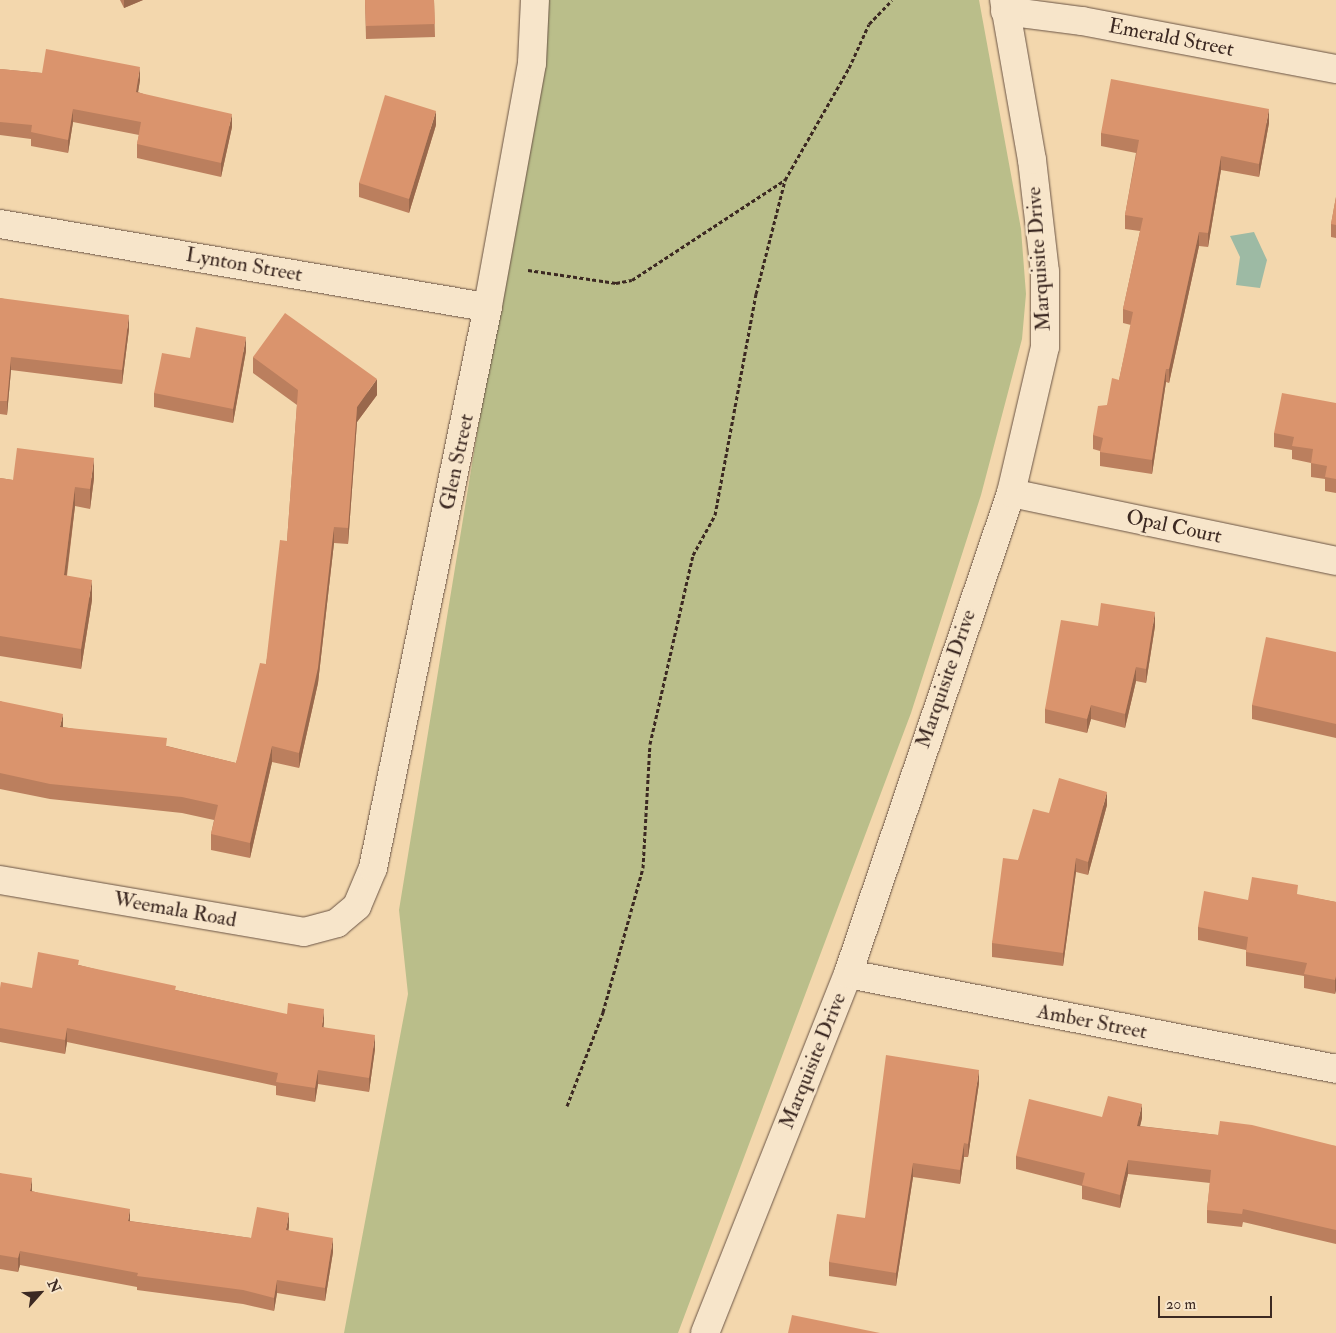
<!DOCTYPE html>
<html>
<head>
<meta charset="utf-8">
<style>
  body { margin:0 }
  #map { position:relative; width:1336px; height:1333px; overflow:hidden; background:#f3d7ad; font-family:"IM FELL Double Pica",serif }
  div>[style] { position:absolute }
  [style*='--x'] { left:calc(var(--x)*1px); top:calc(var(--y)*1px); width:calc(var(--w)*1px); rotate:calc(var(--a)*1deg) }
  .green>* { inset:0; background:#babe8a }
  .water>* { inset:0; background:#9dbaa4 }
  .path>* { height:3px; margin-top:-1.5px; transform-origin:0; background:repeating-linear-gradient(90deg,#3c2922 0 4px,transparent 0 6.5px) }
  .roads { filter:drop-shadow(0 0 1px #6a5445) drop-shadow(0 0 1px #6a5445) }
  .street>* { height:28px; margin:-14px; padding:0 14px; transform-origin:14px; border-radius:14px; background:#f7e5ca }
  .wall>* { inset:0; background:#bb7f5e }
  .shaded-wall>* { inset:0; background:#99684c }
  .building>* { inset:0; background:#da946d }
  span { translate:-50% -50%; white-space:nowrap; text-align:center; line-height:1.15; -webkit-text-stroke:5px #f7e5ca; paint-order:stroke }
  .street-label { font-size:21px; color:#3c2922 }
  .north { position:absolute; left:15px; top:1268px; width:50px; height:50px; -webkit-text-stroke:4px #f7e5ca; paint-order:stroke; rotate:64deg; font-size:14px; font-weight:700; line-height:20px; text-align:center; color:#3c2922 }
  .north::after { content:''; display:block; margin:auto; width:18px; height:22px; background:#3c2922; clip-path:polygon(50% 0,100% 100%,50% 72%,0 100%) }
  .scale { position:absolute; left:1158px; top:1296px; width:114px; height:22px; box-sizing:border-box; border:2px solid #3c2922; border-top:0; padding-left:6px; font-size:15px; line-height:18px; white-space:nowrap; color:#3c2922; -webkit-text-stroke:4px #f7e5ca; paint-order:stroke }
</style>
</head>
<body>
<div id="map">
  <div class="green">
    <div style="clip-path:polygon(548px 0,979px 0,1021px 229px,1026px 294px,1022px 339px,981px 495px,911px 713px,678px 1333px,344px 1333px,408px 994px,399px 910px)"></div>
  </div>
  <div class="water">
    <div style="clip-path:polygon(1254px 232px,1267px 260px,1260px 288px,1236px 285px,1240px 257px,1230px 236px)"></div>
  </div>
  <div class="path">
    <div style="--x:528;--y:270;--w:89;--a:8.4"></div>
    <div style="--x:616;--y:283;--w:16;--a:-11"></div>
    <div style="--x:632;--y:280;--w:183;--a:-33.2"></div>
    <div style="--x:785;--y:180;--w:129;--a:-60.3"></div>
    <div style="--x:849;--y:68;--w:48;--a:-65.6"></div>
    <div style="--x:869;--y:24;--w:33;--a:-46"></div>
    <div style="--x:567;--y:1106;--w:101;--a:-69"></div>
    <div style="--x:603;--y:1012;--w:149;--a:-74.5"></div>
    <div style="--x:643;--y:868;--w:124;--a:-86.8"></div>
    <div style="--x:650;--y:744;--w:194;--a:-77.2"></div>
    <div style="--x:693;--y:555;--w:46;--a:-61.2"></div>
    <div style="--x:715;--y:515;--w:225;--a:-79.5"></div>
    <div style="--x:756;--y:294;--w:118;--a:-75.7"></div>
  </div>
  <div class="roads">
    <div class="street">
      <div style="--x:1005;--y:11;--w:78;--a:7.4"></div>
      <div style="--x:1082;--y:21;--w:258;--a:10.7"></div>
      <div style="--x:0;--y:224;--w:495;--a:9.7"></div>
      <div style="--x:1011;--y:493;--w:332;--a:11.8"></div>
      <div style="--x:0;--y:880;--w:308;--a:9.7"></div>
      <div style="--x:304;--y:932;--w:34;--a:-15"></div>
      <div style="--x:337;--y:923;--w:26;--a:-40"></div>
      <div style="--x:357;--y:906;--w:41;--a:-67.2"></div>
      <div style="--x:373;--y:868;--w:569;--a:-78.43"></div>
      <div style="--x:487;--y:311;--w:252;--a:-79.7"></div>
      <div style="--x:532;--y:63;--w:63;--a:-87.3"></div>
      <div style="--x:848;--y:974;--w:497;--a:11"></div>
      <div style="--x:705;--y:1333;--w:386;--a:-68.3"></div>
      <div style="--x:848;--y:974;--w:508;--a:-71.28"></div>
      <div style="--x:1011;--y:493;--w:150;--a:-76.9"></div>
      <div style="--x:1045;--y:347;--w:75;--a:-90"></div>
      <div style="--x:1045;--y:272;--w:113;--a:-96.6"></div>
      <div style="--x:1032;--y:160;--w:162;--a:-99.9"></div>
    </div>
  </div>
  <div class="wall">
    <div style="clip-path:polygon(120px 0,143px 0,124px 8px)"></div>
    <div style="clip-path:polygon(365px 0,434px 0,435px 37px,366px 39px)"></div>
    <div style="clip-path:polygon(0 69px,42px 73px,140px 80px,138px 92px,232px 127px,221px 177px,137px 158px,137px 144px,139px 135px,73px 122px,68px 153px,31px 146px,31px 139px,0 135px)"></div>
    <div style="clip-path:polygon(1269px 123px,1259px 177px,1221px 170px,1208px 247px,1199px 246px,1169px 383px,1166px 382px,1152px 474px,1100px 466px,1100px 451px,1093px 449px,1093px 435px,1119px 380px,1131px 325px,1123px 323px,1123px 309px,1140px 231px,1125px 229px,1125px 215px,1136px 153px,1101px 146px,1101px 133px)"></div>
    <div style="clip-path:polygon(436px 125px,409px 213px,359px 197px,359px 183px)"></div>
    <div style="clip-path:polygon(1336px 197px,1336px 238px,1331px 237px,1331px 224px)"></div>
    <div style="clip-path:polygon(0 298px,129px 329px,122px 384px,11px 370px,7px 415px,0 414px)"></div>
    <div style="clip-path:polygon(246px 351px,233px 423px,154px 407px,154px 393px)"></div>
    <div style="clip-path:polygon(253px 357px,377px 395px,357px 422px,348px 544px,334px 543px,318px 683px,299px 768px,272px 762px,250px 858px,211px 850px,211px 834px,214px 820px,182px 813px,50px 799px,0 789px,0 701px,63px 727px,167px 746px,236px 763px,266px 664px,287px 541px,297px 405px,253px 373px)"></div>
    <div style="clip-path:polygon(1336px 403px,1336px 493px,1325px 491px,1325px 479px,1311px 477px,1311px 463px,1292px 459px,1292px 450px,1274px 447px,1274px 433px)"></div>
    <div style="clip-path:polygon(0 478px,13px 480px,94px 478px,90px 509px,75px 506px,67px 576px,92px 600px,81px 669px,0 656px)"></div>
    <div style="clip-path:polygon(1098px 626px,1155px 626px,1146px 683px,1136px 681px,1125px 728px,1091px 719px,1087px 733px,1045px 723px,1045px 709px)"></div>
    <div style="clip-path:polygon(1336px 652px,1336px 738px,1252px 719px,1252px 705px)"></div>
    <div style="clip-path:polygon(1107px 805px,1088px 875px,1076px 872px,1063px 966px,992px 957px,992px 943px,1018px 860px,1049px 813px)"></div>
    <div style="clip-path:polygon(1298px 895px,1336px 902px,1336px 990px,1335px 994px,1304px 988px,1304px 976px,1246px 966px,1246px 950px,1198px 940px,1198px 927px,1248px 900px)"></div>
    <div style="clip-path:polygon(79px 965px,176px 990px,324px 1023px,323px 1027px,375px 1049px,369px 1092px,318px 1084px,315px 1102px,276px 1095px,276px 1086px,67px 1042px,65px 1054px,0 1042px,0 988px,32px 988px)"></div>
    <div style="clip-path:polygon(979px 1083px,968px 1157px,964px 1157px,960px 1184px,913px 1177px,896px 1286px,829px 1276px,829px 1262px,865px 1218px)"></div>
    <div style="clip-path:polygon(1102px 1117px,1142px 1118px,1140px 1126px,1218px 1135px,1336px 1146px,1336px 1244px,1243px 1222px,1242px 1227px,1207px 1223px,1207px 1210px,1210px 1183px,1128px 1174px,1120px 1208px,1082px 1199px,1082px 1186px,1016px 1169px,1016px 1156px)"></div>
    <div style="clip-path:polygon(0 1173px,32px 1191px,130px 1221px,251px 1238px,289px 1227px,288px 1230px,333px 1252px,325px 1301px,277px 1293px,274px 1311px,243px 1304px,137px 1290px,137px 1287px,20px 1265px,18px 1272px,0 1269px)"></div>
  </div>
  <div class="shaded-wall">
    <div style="clip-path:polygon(124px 0,143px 0,124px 8px)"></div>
    <div style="clip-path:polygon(140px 67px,140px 80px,136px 105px,136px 92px)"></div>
    <div style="clip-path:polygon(73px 109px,73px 122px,68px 153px,68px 140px)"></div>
    <div style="clip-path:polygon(1269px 109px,1269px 123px,1259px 177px,1259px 164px)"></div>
    <div style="clip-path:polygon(436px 111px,436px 125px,409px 213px,409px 199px)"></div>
    <div style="clip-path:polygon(232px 114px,232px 127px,221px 177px,221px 163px)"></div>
    <div style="clip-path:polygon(1221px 156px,1221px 170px,1208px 247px,1208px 233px)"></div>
    <div style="clip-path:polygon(1199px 232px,1199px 246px,1169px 383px,1169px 369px)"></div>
    <div style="clip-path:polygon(129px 315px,129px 329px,122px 384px,122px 370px)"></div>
    <div style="clip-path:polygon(246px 337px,246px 351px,233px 423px,233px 409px)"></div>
    <div style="clip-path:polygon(11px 357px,11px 370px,7px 415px,7px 401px)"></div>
    <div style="clip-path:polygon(1166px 369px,1166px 382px,1152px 474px,1152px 460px)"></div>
    <div style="clip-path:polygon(377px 379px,377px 395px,357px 422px,348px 544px,348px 528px,357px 407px)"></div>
    <div style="clip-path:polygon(94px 458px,94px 478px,90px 509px,90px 489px)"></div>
    <div style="clip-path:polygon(75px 487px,75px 506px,64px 595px,64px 575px)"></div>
    <div style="clip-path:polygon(334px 527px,334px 543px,318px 683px,299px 768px,299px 753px)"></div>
    <div style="clip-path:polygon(92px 580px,92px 600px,81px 669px,81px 649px)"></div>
    <div style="clip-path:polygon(1155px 612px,1155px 626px,1146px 683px,1146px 669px)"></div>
    <div style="clip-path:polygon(1136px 667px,1136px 681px,1125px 728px,1125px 714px)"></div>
    <div style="clip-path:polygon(1091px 705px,1091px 719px,1087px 733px,1087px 719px)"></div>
    <div style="clip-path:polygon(63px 714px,63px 729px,60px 727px)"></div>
    <div style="clip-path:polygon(272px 746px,272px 762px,250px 858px,250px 843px)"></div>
    <div style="clip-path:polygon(1107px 792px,1107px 805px,1088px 875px,1088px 862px)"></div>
    <div style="clip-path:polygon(1076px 858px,1076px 872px,1063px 966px,1063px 953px)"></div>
    <div style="clip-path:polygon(1336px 976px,1336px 990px,1335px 994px,1335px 980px)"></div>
    <div style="clip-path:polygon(324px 1009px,324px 1023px,322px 1041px,322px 1027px)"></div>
    <div style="clip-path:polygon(67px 1028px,67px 1042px,65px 1054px,65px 1040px)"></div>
    <div style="clip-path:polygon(375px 1035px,375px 1049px,369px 1092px,369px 1078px)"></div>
    <div style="clip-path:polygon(318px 1070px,318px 1084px,315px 1102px,315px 1088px)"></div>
    <div style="clip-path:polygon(979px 1070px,979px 1083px,968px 1157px,968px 1144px)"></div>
    <div style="clip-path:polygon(1142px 1104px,1142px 1118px,1137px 1139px,1137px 1126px)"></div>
    <div style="clip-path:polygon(964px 1143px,964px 1157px,960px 1184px,960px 1170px)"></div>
    <div style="clip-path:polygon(1128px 1160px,1128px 1174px,1120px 1208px,1120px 1195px)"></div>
    <div style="clip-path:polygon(913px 1163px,913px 1177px,896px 1286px,896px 1273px)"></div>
    <div style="clip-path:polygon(32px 1178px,32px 1192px,30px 1191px)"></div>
    <div style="clip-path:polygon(130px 1209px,130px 1223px,128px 1221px)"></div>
    <div style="clip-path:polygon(289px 1213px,289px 1227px,286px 1243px,286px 1230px)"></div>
    <div style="clip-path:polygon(333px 1238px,333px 1252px,325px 1301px,325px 1288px)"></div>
    <div style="clip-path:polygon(20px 1251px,20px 1265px,18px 1272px,18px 1258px)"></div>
    <div style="clip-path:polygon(277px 1280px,277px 1293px,274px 1311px,274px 1298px)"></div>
  </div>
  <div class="building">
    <div style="clip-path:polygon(365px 0,434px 0,435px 24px,366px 26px)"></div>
    <div style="clip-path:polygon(46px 49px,140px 67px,136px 92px,232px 114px,221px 163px,137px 144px,141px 122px,73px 109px,68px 140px,31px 132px,32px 125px,0 122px,0 69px,42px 73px)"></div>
    <div style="clip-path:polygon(1111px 79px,1269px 109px,1259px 164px,1221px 156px,1208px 233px,1199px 232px,1169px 369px,1166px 369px,1152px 460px,1100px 452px,1103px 438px,1093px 435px,1098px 406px,1107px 405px,1112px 378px,1119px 380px,1133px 312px,1123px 309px,1143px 218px,1125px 215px,1139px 140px,1101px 133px)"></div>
    <div style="clip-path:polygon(385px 95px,436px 111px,409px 199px,359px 183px)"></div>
    <div style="clip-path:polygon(1336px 197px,1336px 225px,1331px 224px)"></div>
    <div style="clip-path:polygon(0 298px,129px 315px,122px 370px,11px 357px,7px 401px,0 401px)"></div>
    <div style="clip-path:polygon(285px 313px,377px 379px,357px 407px,348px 528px,334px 527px,318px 668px,299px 753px,272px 746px,250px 843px,211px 834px,218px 805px,182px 797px,50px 784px,0 773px,0 701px,63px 714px,60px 727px,167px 738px,166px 746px,236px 763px,260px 663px,266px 664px,280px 540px,287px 541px,298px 390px,253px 357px)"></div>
    <div style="clip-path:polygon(196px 327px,246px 337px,233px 409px,154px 393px,162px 353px,190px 358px)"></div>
    <div style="clip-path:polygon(1282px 393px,1336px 403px,1336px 479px,1325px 477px,1327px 466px,1311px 463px,1313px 449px,1292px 446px,1294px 437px,1274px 433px)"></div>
    <div style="clip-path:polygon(17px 448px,94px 458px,90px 489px,75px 487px,64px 575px,92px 580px,81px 649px,0 636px,0 478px,13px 480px)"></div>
    <div style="clip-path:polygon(1101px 603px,1155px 612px,1146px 669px,1136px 667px,1125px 714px,1091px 705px,1087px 719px,1045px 709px,1061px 620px,1098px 626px)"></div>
    <div style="clip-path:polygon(1266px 637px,1336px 652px,1336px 724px,1252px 705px)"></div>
    <div style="clip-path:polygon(1059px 778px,1107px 792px,1088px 862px,1076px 858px,1063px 953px,992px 943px,1003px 858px,1018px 860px,1033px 809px,1049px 813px)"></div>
    <div style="clip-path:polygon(1252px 877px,1298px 885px,1297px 894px,1336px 902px,1336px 976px,1335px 980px,1304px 974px,1307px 963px,1246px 952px,1248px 937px,1198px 927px,1204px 891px,1248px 900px)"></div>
    <div style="clip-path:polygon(38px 952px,79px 960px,78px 965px,176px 986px,175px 990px,287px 1014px,288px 1003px,324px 1009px,322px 1027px,375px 1035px,369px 1078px,318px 1070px,315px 1088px,276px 1082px,278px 1073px,67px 1028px,65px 1040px,0 1028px,0 988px,1px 982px,32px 988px)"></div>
    <div style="clip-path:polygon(886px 1055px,979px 1070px,968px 1144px,964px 1143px,960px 1170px,913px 1163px,896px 1273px,829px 1262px,837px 1214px,865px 1218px)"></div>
    <div style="clip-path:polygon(1108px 1096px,1142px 1104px,1137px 1126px,1218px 1135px,1220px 1121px,1252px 1125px,1336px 1146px,1336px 1230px,1243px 1209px,1242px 1214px,1207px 1210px,1211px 1170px,1128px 1160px,1120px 1195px,1082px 1185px,1085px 1173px,1016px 1156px,1029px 1099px,1102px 1117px)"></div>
    <div style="clip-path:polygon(0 1173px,32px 1178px,30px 1191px,130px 1209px,128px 1221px,251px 1238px,257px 1207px,289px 1213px,286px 1230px,333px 1238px,325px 1288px,277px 1280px,274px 1298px,243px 1290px,137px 1276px,138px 1273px,20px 1251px,18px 1258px,0 1255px)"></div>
    <div style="clip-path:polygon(792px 1315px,880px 1333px,788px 1333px)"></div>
  </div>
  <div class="street-label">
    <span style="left:1171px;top:38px;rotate:11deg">Emerald Street</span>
    <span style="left:1039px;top:259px;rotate:-94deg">Marquisite Drive</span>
    <span style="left:244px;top:265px;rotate:10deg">Lynton Street</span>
    <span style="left:457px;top:462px;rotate:-78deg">Glen Street</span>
    <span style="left:1174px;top:527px;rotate:12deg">Opal Court</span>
    <span style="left:946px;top:679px;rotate:-71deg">Marquisite Drive</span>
    <span style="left:175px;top:910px;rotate:10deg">Weemala Road</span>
    <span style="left:1092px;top:1022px;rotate:11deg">Amber Street</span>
    <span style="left:813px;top:1061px;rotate:-68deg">Marquisite Drive</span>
  </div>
  <div class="north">N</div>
  <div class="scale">20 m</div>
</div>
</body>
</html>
